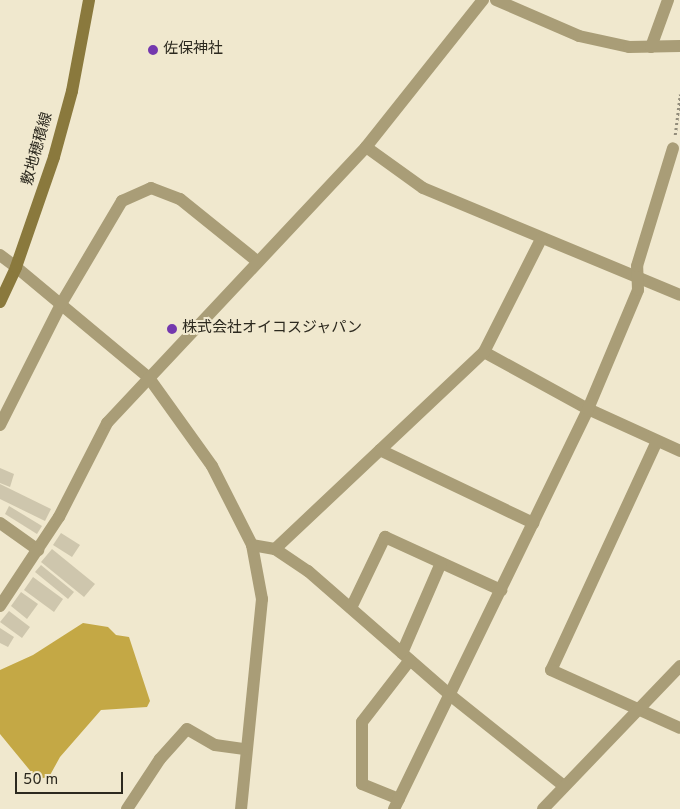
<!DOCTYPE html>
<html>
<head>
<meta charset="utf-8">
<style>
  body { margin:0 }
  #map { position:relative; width:680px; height:809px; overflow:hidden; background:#f0e8ce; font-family:Overpass,"Noto Sans JP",sans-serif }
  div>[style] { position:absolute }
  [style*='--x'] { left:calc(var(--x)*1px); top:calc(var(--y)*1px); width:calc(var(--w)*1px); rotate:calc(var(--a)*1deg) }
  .water>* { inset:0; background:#c4a845 }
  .building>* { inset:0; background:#cec6ad }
  .path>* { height:2.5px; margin-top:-1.25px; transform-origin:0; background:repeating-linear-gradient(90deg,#938d7b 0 2.5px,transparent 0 5px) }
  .minor>* { height:12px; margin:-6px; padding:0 6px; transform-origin:6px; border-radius:6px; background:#a99d77 }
  .tertiary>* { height:12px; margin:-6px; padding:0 6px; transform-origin:6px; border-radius:6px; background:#a99d77 }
  .secondary>* { height:12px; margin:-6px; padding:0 6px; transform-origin:6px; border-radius:6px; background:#8a793d }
  .dots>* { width:14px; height:14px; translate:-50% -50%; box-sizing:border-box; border:2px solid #f0e8ce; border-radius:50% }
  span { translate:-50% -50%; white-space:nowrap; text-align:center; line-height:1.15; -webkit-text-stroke:4px #f0e8ce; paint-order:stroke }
  .poi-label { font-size:15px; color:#2c291f }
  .left { translate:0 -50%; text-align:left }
  .street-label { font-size:15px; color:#2c291f }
  .scale { position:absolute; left:15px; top:772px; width:108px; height:22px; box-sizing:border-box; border:2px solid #2c291f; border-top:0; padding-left:6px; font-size:15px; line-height:18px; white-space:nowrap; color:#2c291f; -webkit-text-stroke:4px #f0e8ce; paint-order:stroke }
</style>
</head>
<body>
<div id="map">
  <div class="water">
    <div style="clip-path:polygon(83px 623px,108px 627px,116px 635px,129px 637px,150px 701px,147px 707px,101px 710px,60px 757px,49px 777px,37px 779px,0 734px,0 670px,33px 655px)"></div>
  </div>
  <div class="building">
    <div style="clip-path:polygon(0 468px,14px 474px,10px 487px,0 483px)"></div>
    <div style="clip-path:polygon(0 484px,51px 509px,45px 521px,0 499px)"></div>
    <div style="clip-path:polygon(9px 506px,42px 526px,37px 534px,5px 514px)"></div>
    <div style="clip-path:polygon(61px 533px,80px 545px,72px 557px,53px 545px)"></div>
    <div style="clip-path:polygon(52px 549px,95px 584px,84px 597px,41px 562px)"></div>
    <div style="clip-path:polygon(41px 565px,74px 592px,68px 599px,35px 572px)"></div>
    <div style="clip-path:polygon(33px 577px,63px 599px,54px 612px,24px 590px)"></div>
    <div style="clip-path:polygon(21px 592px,38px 604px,27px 619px,11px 606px)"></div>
    <div style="clip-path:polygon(9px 611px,30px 627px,22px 638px,0 622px)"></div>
    <div style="clip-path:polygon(0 628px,14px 637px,8px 647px,0 643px)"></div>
  </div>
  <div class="path">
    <div style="--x:675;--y:135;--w:41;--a:-83"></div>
  </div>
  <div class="minor">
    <div style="--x:496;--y:0;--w:90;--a:23.4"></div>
    <div style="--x:579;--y:36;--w:51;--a:12.4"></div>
    <div style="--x:629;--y:47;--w:51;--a:-1.1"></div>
    <div style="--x:651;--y:47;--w:50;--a:-70.1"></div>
    <div style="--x:366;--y:147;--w:70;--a:35.7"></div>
    <div style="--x:423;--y:188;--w:278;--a:22.6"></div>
    <div style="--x:16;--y:267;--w:173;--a:39.8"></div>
    <div style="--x:149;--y:378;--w:108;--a:54.4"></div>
    <div style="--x:212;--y:466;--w:89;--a:63.1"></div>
    <div style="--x:252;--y:545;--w:55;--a:79.5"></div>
    <div style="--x:262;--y:599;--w:211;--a:95.7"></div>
    <div style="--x:484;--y:352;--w:119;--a:28.7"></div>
    <div style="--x:588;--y:409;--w:101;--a:24.5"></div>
    <div style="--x:0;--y:425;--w:136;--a:-63.2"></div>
    <div style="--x:61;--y:304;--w:120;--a:-59.4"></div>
    <div style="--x:122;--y:201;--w:32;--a:-24"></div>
    <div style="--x:151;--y:188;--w:31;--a:21"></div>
    <div style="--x:180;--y:199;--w:100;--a:38.9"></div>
    <div style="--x:657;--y:441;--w:252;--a:114.8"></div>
    <div style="--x:551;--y:670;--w:141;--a:24.2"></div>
    <div style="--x:380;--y:450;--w:170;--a:25.5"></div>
    <div style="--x:0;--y:523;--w:47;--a:35.4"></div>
    <div style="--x:252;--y:545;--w:23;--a:10"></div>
    <div style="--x:275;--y:549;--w:40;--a:34"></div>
    <div style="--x:308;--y:571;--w:189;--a:41.1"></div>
    <div style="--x:450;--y:695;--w:146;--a:38.6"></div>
    <div style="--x:275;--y:549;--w:287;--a:-43.3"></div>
    <div style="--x:484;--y:352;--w:127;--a:-63.2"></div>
    <div style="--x:0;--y:606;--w:107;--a:-56.5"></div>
    <div style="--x:59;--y:517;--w:106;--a:-62.9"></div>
    <div style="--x:107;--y:423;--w:378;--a:-46.8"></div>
    <div style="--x:366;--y:147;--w:188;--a:-51.5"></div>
    <div style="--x:351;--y:608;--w:79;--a:-64.4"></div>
    <div style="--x:385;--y:537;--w:128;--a:24.6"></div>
    <div style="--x:402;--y:653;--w:98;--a:-66.6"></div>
    <div style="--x:399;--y:799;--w:40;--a:-158"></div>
    <div style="--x:362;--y:784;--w:62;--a:-90"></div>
    <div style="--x:362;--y:722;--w:78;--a:-52.3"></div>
    <div style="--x:127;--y:809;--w:60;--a:-56.6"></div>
    <div style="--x:160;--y:759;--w:40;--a:-48"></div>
    <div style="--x:187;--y:729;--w:32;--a:30"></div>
    <div style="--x:215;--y:745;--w:30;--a:8"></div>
    <div style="--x:394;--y:809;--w:445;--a:-64.1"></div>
    <div style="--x:588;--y:409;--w:129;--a:-67.2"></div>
    <div style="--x:638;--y:290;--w:24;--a:-92"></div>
    <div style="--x:637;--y:266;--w:123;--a:-73"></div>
    <div style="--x:543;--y:809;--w:198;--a:-46.2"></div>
  </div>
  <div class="tertiary">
    <div style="--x:0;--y:255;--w:20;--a:37"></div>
  </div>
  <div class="secondary">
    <div style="--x:0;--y:302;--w:38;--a:-65"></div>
    <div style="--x:16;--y:267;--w:116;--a:-70.9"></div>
    <div style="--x:54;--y:157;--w:68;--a:-74.7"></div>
    <div style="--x:72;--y:91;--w:93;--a:-79.4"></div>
  </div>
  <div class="dots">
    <div style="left:153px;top:50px;background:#7438ae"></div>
    <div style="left:172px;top:329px;background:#7438ae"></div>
  </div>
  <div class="poi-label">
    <span class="left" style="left:163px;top:50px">佐保神社</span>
    <span class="left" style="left:182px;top:329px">株式会社オイコスジャパン</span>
  </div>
  <div class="street-label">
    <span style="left:38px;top:149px;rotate:-74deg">敷地穂積線</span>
  </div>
  <div class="scale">50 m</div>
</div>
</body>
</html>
